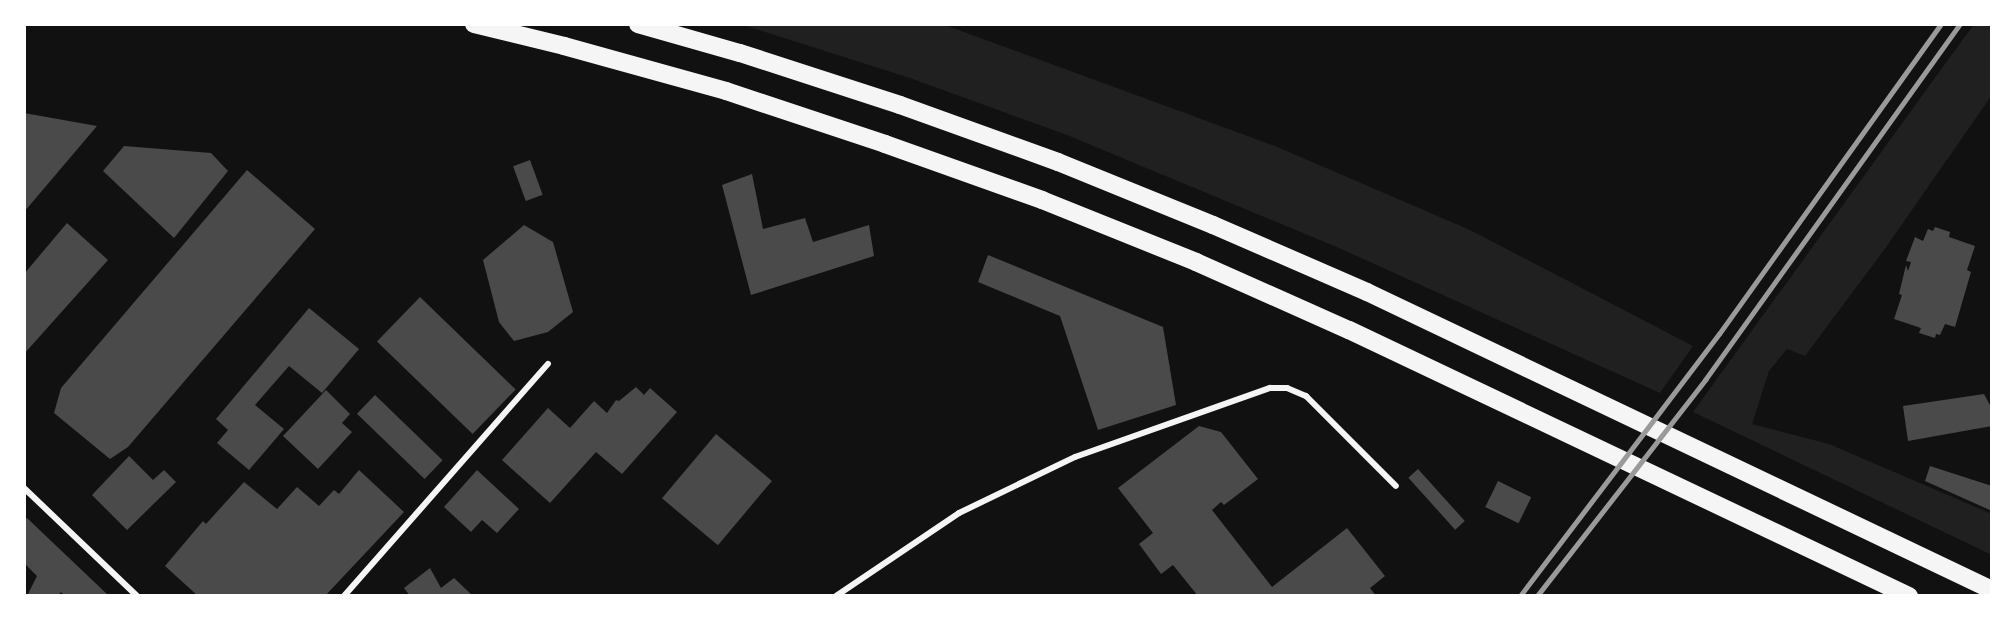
<!DOCTYPE html>
<style>
body{margin:0}
#map{position:relative;width:2016px;height:620px;overflow:hidden;background:#111;font-family:Cabin,sans-serif}
div>[style]{position:absolute}
.green>*{inset:0;background:#202020}
.building>*{inset:0;background:#4a4a4a;transform-origin:0 0}
.minor>*{height:6px;margin:-3px;padding:0 3px;transform-origin:3px;border-radius:3px;background:#f5f5f5}
.motorway>*{height:18px;margin:-9px;padding:0 9px;transform-origin:9px;border-radius:9px;background:#f5f5f5}
.rail>*{height:4.5px;margin:-2.25px;padding:0 2.25px;transform-origin:2.25px;border-radius:2.25px;background:#9a9a9a}
span{translate:-50% -50%;white-space:nowrap;text-align:center;line-height:1.15;-webkit-text-stroke:6px #fff;paint-order:stroke}
.frame{position:absolute;inset:0;border:26px solid #fff;pointer-events:none}
</style>
<div id="map">
<div class="green">
<div style="clip-path:polygon(740px 24px,942px 24px,1275px 146px,1470px 230px,1693px 346px,1660px 393px,1339px 248px,1067px 135px,910px 78px)"></div>
<div style="clip-path:polygon(1974px 24px,1992px 24px,1992px 95px,1884px 250px,1805px 356px,1787px 349px,1769px 371px,1752px 424px,1829px 444px,1992px 514px,1992px 555px,1693px 412px)"></div>
</div>
<div class="building">
<div style="clip-path:polygon(24px 113px,97px 126px,24px 212px)"></div>
<div style="clip-path:polygon(124px 146px,211px 153px,228px 171px,174px 238px,103px 171px)"></div>
<div style="left:530px;top:160px;width:37px;height:18px;rotate:70deg"></div>
<div style="clip-path:polygon(247px 170px,315px 229px,128px 447px,110px 459px,54px 413px,61px 388px)"></div>
<div style="clip-path:polygon(752px 174px,763px 229px,805px 218px,813px 242px,869px 225px,874px 256px,751px 295px,722px 185px)"></div>
<div style="clip-path:polygon(67px 223px,108px 260px,24px 354px,24px 274px)"></div>
<div style="clip-path:polygon(524px 225px,553px 242px,573px 312px,548px 332px,514px 341px,499px 322px,483px 260px)"></div>
<div style="clip-path:polygon(1935px 227px,1950px 232px,1949px 237px,1975px 246px,1967px 270px,1971px 272px,1955px 327px,1945px 324px,1940px 335px,1936px 334px,1935px 338px,1919px 333px,1921px 328px,1894px 319px,1902px 295px,1899px 294px,1906px 265px,1908px 271px,1911px 262px,1906px 261px,1915px 237px,1923px 241px,1928px 229px,1933px 231px)"></div>
<div style="clip-path:polygon(988px 255px,1163px 327px,1176px 405px,1098px 430px,1060px 316px,978px 282px)"></div>
<div style="left:420px;top:297px;width:133px;height:62px;rotate:44deg"></div>
<div style="clip-path:polygon(309px 308px,359px 349px,322px 393px,289px 366px,255px 405px,284px 429px,249px 470px,217px 443px,228px 430px,216px 419px)"></div>
<div style="clip-path:polygon(636px 387px,644px 395px,650px 388px,677px 412px,622px 474px,596px 452px,550px 503px,502px 460px,548px 408px,570px 428px,594px 401px,607px 413px,616px 400px,619px 401px)"></div>
<div style="clip-path:polygon(326px 390px,350px 414px,342px 423px,352px 432px,318px 469px,283px 436px)"></div>
<div style="clip-path:polygon(1984px 394px,1992px 409px,1992px 426px,1908px 441px,1903px 406px)"></div>
<div style="left:375px;top:395px;width:94px;height:26px;rotate:44deg"></div>
<div style="clip-path:polygon(1199px 426px,1221px 432px,1258px 479px,1224px 505px,1221px 502px,1212px 510px,1272px 587px,1347px 528px,1385px 576px,1370px 588px,1376px 596px,1198px 596px,1173px 565px,1161px 574px,1139px 544px,1153px 533px,1118px 488px)"></div>
<div style="left:716px;top:434px;width:73px;height:84px;rotate:40deg"></div>
<div style="clip-path:polygon(129px 456px,153px 480px,164px 470px,176px 482px,127px 530px,92px 495px)"></div>
<div style="clip-path:polygon(1930px 466px,1992px 486px,1992px 511px,1925px 481px)"></div>
<div style="left:1418px;top:469px;width:70px;height:13px;rotate:48deg"></div>
<div style="clip-path:polygon(359px 470px,404px 512px,325px 596px,198px 596px,165px 566px,203px 521px,206px 524px,244px 482px,277px 509px,297px 487px,319px 506px,334px 490px,339px 494px)"></div>
<div style="clip-path:polygon(477px 470px,519px 509px,497px 533px,482px 520px,471px 532px,444px 507px)"></div>
<div style="left:1498px;top:481px;width:37px;height:29px;rotate:26deg"></div>
<div style="clip-path:polygon(27px 518px,109px 596px,65px 596px,61px 592px,58px 596px,27px 596px,37px 576px,24px 563px,24px 520px)"></div>
<div style="clip-path:polygon(430px 568px,441px 588px,454px 578px,473px 596px,410px 596px,404px 588px)"></div>
</div>
<div class="minor">
<div style="left:24px;top:488px;width:156px;rotate:43.7deg"></div>
<div style="left:344px;top:596px;width:309px;rotate:-48.7deg"></div>
<div style="left:836px;top:596px;width:148px;rotate:-34deg"></div>
<div style="left:959px;top:513px;width:129px;rotate:-25.8deg"></div>
<div style="left:1075px;top:457px;width:207px;rotate:-19.5deg"></div>
<div style="left:1270px;top:388px;width:17px"></div>
<div style="left:1287px;top:388px;width:21px;rotate:23deg"></div>
<div style="left:1306px;top:396px;width:127px;rotate:45deg"></div>
</div>
<div class="motorway">
<div style="left:474px;top:24px;width:93px;rotate:13.7deg"></div>
<div style="left:564px;top:46px;width:168px;rotate:15.5deg"></div>
<div style="left:726px;top:91px;width:168px;rotate:18.4deg"></div>
<div style="left:885px;top:144px;width:167px;rotate:19.6deg"></div>
<div style="left:1042px;top:200px;width:166px;rotate:21.9deg"></div>
<div style="left:1196px;top:262px;width:167px;rotate:24deg"></div>
<div style="left:1349px;top:330px;width:620px;rotate:25.41deg"></div>
<div style="left:638px;top:24px;width:106px;rotate:15.9deg"></div>
<div style="left:740px;top:53px;width:168px;rotate:18deg"></div>
<div style="left:900px;top:105px;width:168px;rotate:19.8deg"></div>
<div style="left:1058px;top:162px;width:167px;rotate:22.1deg"></div>
<div style="left:1213px;top:225px;width:168px;rotate:23.5deg"></div>
<div style="left:1367px;top:292px;width:692px;rotate:25.49deg"></div>
</div>
<div class="rail">
<div style="left:1520px;top:596px;width:329px;rotate:-52.8deg"></div>
<div style="left:1719px;top:334px;width:381px;rotate:-54.4deg"></div>
<div style="left:1537px;top:596px;width:274px;rotate:-52.1deg"></div>
<div style="left:1705px;top:380px;width:438px;rotate:-54.4deg"></div>
</div>
<div class="frame"></div>
</div>
